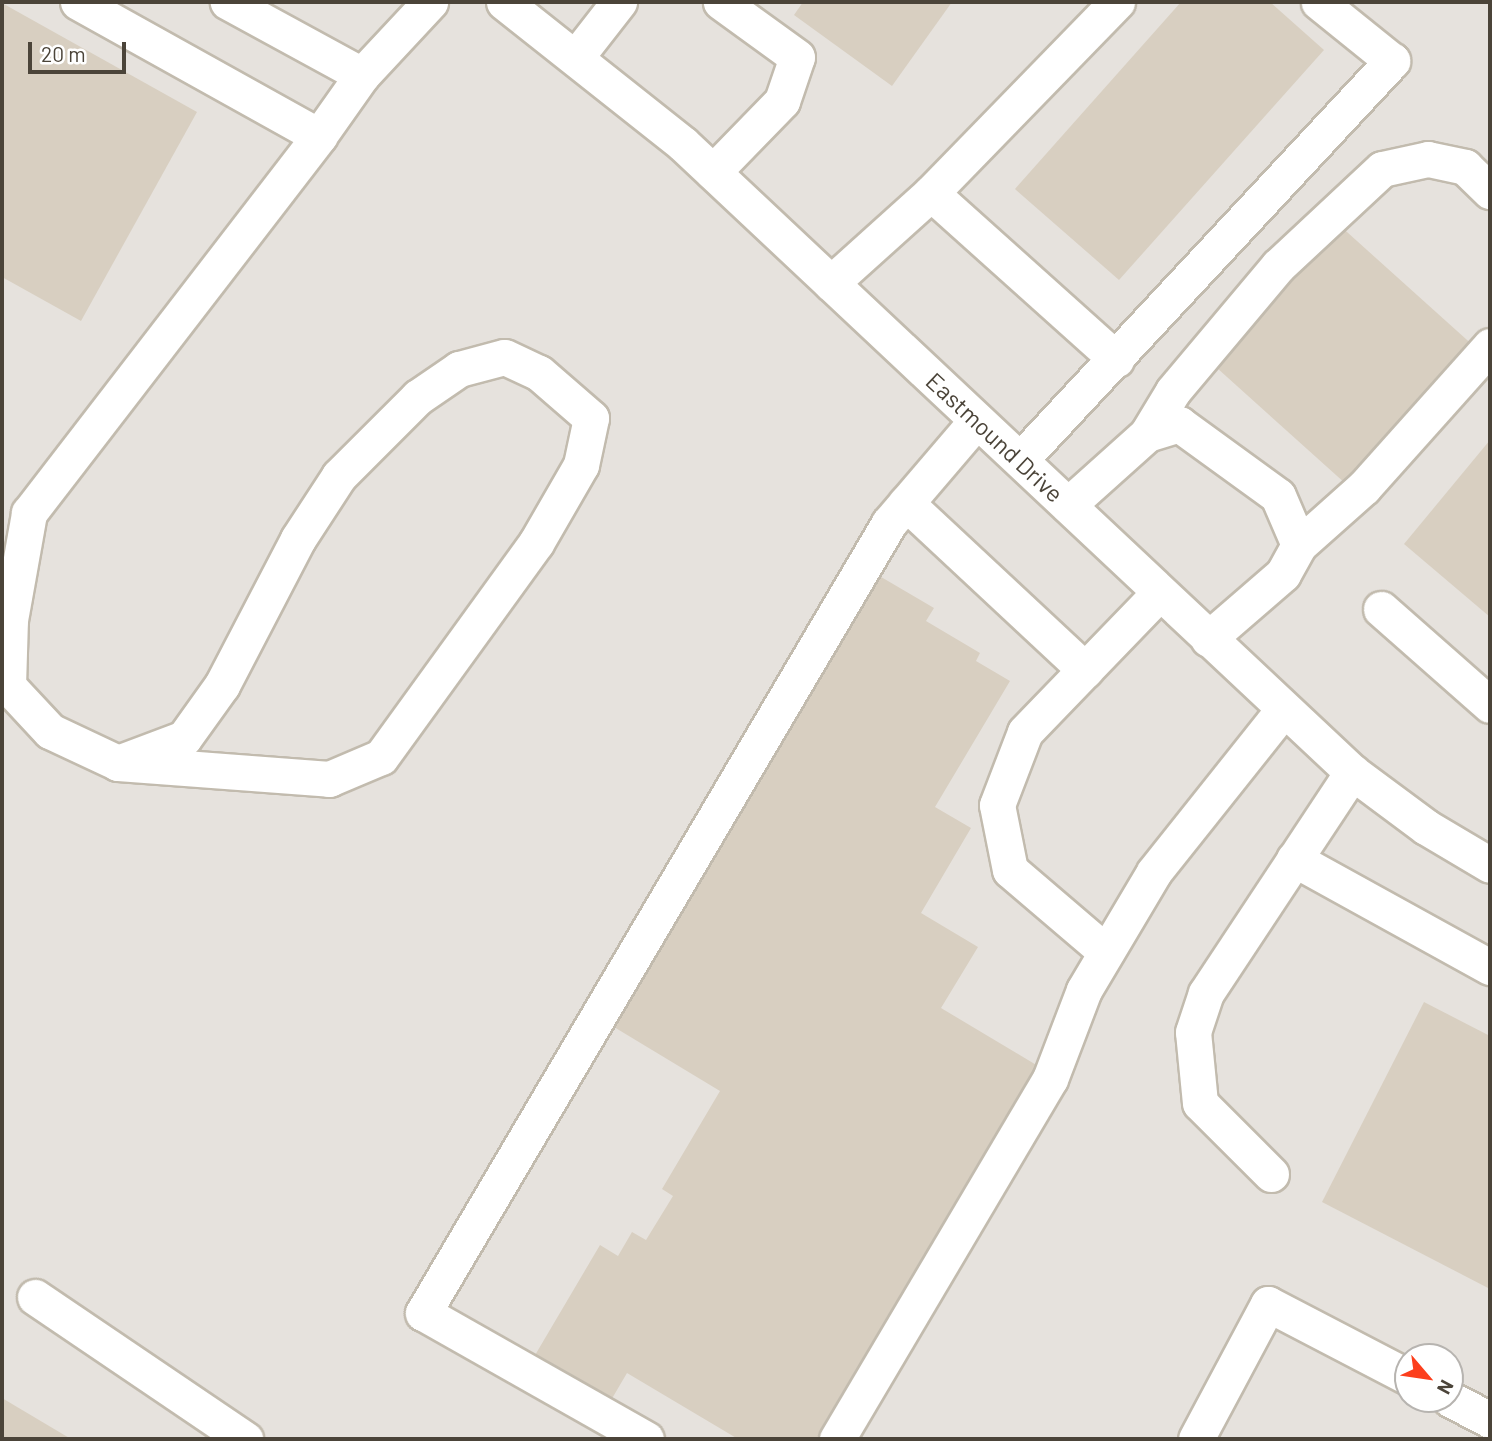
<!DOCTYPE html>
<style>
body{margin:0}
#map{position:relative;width:1492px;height:1441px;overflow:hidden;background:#f6f3ec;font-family:Barlow,sans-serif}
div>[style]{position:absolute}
.industrial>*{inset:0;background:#e6e2dd}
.building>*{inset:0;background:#d8cfc1;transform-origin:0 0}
.roads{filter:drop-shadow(2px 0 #c2bbae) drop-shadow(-2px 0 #c2bbae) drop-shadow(0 2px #c2bbae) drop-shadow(0 -2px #c2bbae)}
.minor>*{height:35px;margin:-17.5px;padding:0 17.5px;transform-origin:17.5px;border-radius:17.5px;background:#fff}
span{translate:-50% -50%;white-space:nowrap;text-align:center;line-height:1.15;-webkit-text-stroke:5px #fff;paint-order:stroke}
.street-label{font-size:24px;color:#4b4439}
.frame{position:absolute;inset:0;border:4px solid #4b4439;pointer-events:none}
.north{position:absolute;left:1394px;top:1343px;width:70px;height:70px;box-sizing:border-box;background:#fff;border:2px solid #b7b4b0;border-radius:50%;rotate:119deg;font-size:19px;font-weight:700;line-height:28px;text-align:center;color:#4b4439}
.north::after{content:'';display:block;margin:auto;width:24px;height:32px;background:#fc3f1d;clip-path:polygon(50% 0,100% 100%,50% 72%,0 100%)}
.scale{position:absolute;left:28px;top:42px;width:98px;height:32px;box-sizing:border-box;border:4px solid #4b4439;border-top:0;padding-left:9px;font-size:21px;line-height:24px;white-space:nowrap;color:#4b4439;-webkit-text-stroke:5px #fff;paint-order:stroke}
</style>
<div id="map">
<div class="industrial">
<div style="clip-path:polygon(evenodd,2px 2px,1490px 2px,1490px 1439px,2px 1439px,2px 2px,1408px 1357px,1450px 1357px,1450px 1399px,1408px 1399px,1408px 1357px)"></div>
</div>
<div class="building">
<div style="clip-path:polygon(803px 2px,952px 2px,892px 86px,794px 15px)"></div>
<div style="clip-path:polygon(1181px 2px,1270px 2px,1324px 50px,1119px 280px,1015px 189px)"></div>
<div style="clip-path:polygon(2px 3px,197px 112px,81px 321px,2px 277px)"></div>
<div style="left:1337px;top:223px;width:181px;height:188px;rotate:42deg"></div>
<div style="clip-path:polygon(1490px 440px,1490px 617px,1404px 544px)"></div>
<div style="clip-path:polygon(876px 574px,934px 608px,926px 621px,980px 653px,976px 661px,1010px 681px,935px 807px,971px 828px,921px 913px,978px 947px,941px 1008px,1038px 1066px,817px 1439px,738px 1439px,627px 1373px,607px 1407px,531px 1362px,600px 1245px,618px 1256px,632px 1232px,646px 1240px,673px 1196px,662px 1189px,720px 1091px,609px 1024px)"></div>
<div style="clip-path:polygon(1424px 1002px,1490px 1036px,1490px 1289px,1322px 1202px)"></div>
<div style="clip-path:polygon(2px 1398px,71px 1439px,2px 1439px)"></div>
</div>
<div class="roads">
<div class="minor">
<div style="left:78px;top:2px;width:276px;rotate:29.1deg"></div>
<div style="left:319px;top:136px;width:75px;rotate:-54.8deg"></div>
<div style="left:362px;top:75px;width:153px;rotate:-151.4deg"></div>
<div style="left:504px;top:2px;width:228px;rotate:38.4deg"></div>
<div style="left:683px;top:144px;width:918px;rotate:43.19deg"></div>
<div style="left:1352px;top:772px;width:92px;rotate:36.6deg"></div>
<div style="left:1426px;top:827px;width:74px;rotate:30.7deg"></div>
<div style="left:576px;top:57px;width:70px;rotate:-52deg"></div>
<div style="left:362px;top:75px;width:100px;rotate:-47deg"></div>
<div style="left:713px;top:172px;width:99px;rotate:-45.8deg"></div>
<div style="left:782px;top:101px;width:46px;rotate:-71.2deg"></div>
<div style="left:797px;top:57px;width:94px;rotate:-144.1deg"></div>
<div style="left:931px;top:193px;width:249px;rotate:41.9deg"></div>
<div style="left:831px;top:283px;width:135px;rotate:-42deg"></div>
<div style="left:931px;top:193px;width:267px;rotate:-45.8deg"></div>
<div style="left:1147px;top:434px;width:50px;rotate:-58.8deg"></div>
<div style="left:1173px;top:391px;width:163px;rotate:-50deg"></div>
<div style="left:1278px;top:266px;width:142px;rotate:-43deg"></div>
<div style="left:1382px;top:169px;width:47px;rotate:-12.3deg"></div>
<div style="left:1428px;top:159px;width:38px;rotate:12deg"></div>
<div style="left:1465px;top:167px;width:35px;rotate:44deg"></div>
<div style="left:1020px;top:460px;width:546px;rotate:-47.01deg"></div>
<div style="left:1392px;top:61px;width:94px;rotate:-141.1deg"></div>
<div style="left:906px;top:503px;width:245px;rotate:43deg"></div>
<div style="left:1068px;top:505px;width:106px;rotate:-41.9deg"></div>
<div style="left:1147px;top:434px;width:34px;rotate:-17deg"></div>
<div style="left:1179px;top:424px;width:122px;rotate:36deg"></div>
<div style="left:1278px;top:496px;width:53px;rotate:66.8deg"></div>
<div style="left:1299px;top:545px;width:33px;rotate:119deg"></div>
<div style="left:1283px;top:574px;width:99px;rotate:139.1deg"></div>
<div style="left:1299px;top:545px;width:87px;rotate:-41.7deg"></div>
<div style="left:1364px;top:487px;width:189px;rotate:-48.2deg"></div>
<div style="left:1381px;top:609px;width:145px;rotate:41.4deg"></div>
<div style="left:118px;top:763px;width:212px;rotate:4.3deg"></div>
<div style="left:329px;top:779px;width:56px;rotate:-22.9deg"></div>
<div style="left:381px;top:757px;width:264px;rotate:-54.1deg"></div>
<div style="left:536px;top:543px;width:90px;rotate:-60deg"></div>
<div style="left:581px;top:465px;width:48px;rotate:-78deg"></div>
<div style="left:591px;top:418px;width:69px;rotate:-139.1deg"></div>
<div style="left:539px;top:373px;width:38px;rotate:-155deg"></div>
<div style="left:504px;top:357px;width:47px;rotate:165.1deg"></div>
<div style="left:459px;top:369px;width:50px;rotate:145.7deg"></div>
<div style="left:418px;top:397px;width:112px;rotate:135deg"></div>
<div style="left:339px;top:476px;width:75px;rotate:123.1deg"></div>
<div style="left:298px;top:539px;width:165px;rotate:117.5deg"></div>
<div style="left:222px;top:685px;width:65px;rotate:125.6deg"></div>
<div style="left:184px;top:738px;width:71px;rotate:159.3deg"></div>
<div style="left:118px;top:763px;width:75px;rotate:-154.8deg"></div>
<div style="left:50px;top:731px;width:62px;rotate:-133deg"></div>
<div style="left:8px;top:686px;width:66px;rotate:-88.3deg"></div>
<div style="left:10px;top:620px;width:109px;rotate:-79.9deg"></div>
<div style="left:29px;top:513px;width:476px;rotate:-52.4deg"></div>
<div style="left:1294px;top:859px;width:224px;rotate:28.9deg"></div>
<div style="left:1106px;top:952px;width:126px;rotate:-139.5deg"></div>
<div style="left:1010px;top:870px;width:66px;rotate:-101.3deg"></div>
<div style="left:997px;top:805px;width:78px;rotate:-69deg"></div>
<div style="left:1025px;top:732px;width:194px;rotate:-46deg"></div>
<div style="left:1271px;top:1174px;width:100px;rotate:-135deg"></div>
<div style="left:1200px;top:1103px;width:71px;rotate:-95.6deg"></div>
<div style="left:1193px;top:1032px;width:41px;rotate:-71.6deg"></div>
<div style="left:1206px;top:993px;width:265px;rotate:-56.5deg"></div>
<div style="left:35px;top:1297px;width:254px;rotate:34.1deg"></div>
<div style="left:1450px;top:1399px;width:45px;rotate:27.7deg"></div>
<div style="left:646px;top:1439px;width:256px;rotate:-150.5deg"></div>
<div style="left:423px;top:1313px;width:917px;rotate:-59.46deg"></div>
<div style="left:889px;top:523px;width:135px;rotate:-49.5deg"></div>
<div style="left:837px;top:1439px;width:418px;rotate:-59.4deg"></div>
<div style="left:1050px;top:1079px;width:95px;rotate:-69.1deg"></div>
<div style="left:1084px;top:990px;width:137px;rotate:-59.3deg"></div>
<div style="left:1154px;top:872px;width:207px;rotate:-51.5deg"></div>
<div style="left:1196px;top:1439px;width:153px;rotate:-61.9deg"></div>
<div style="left:1268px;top:1304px;width:158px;rotate:27.5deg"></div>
</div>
</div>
<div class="street-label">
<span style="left:995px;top:437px;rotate:43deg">Eastmound Drive</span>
</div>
<div class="frame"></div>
<div class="north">N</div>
<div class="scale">20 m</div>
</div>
